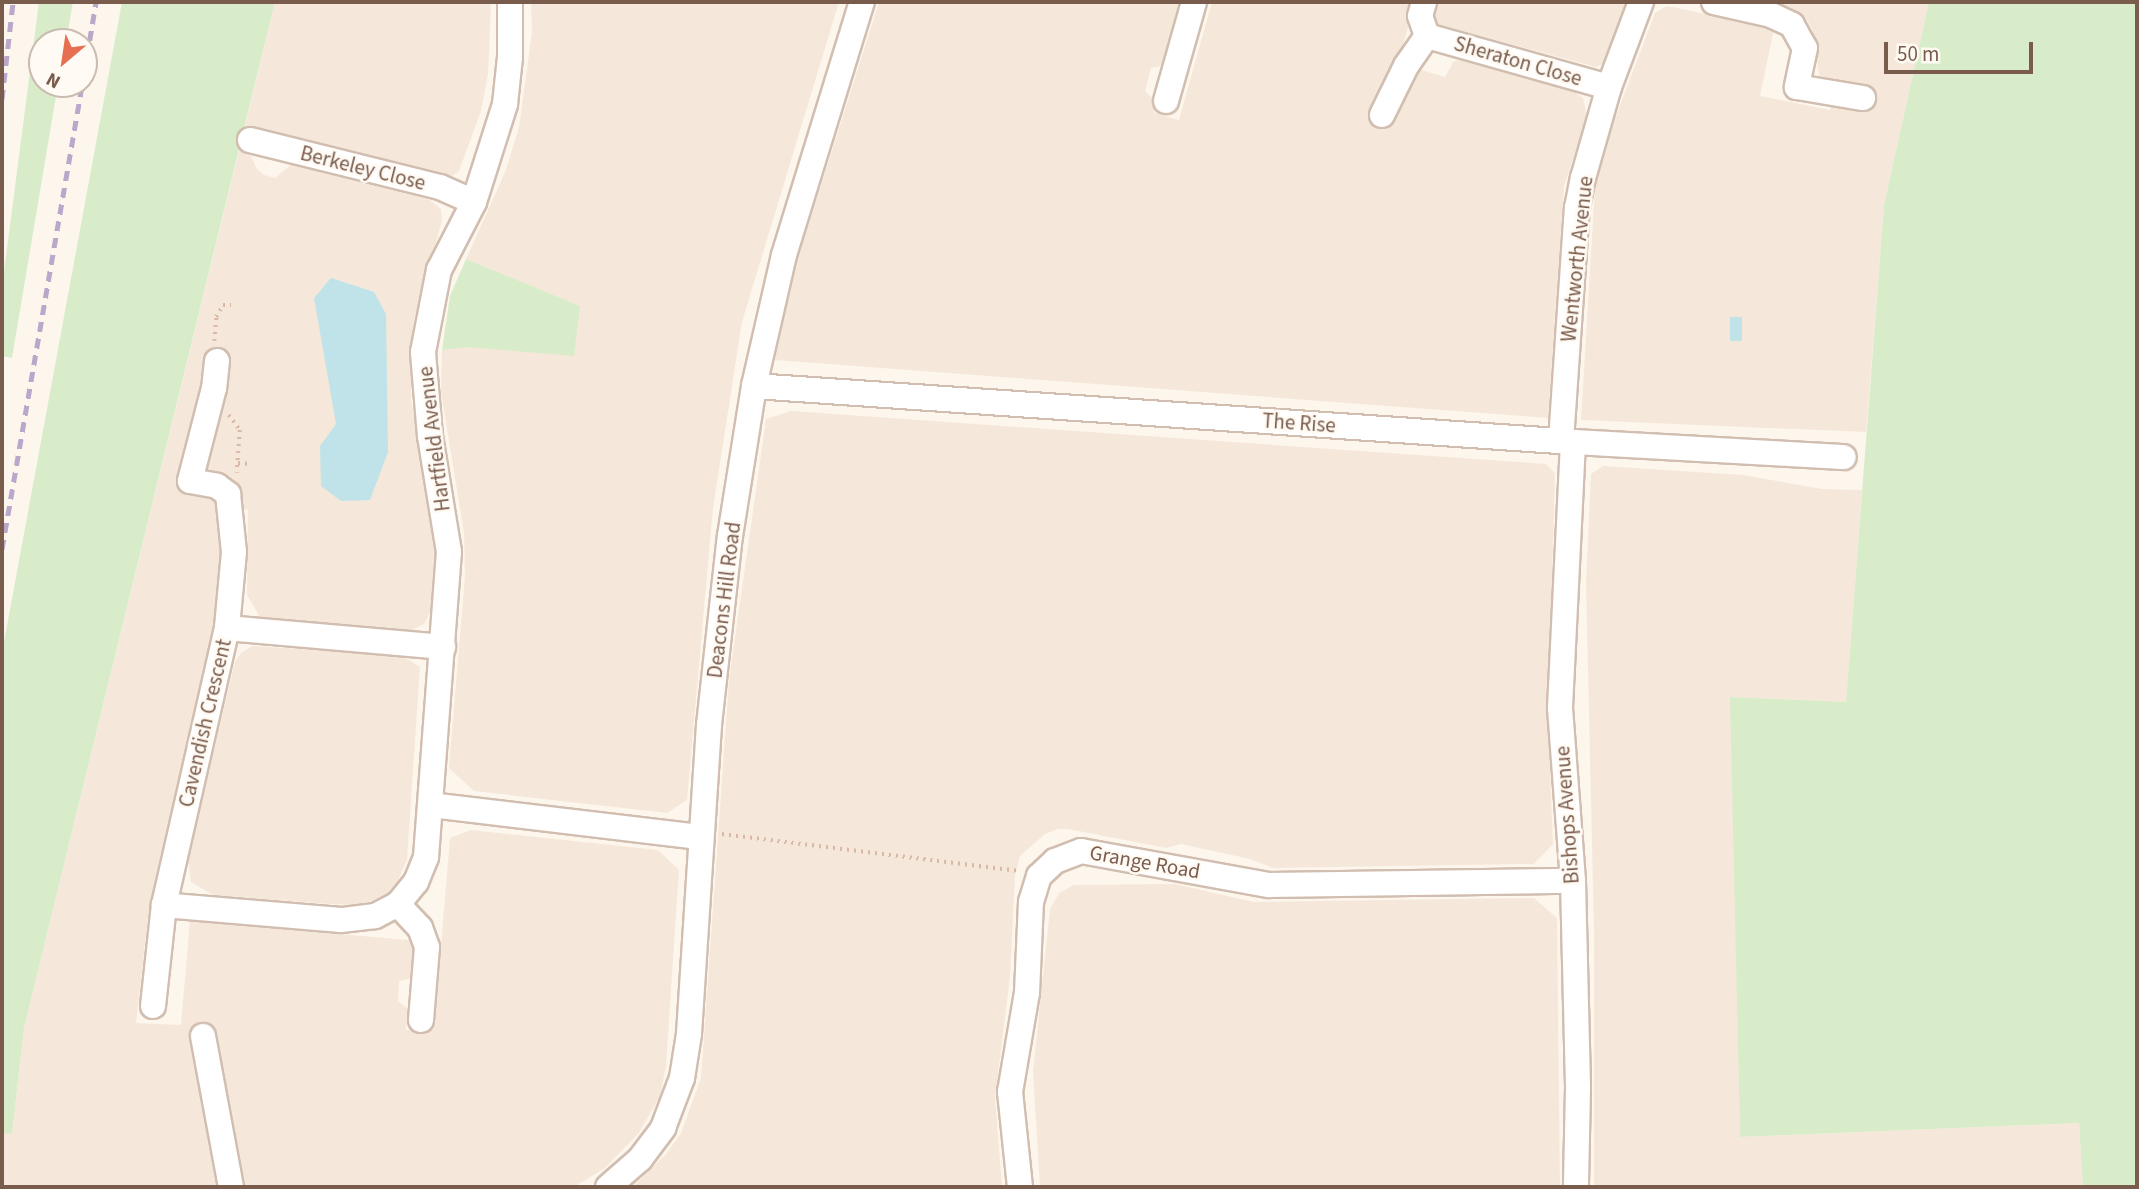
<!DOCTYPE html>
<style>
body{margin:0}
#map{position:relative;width:2139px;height:1189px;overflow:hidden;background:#fdf6ec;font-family:"Source Sans 3",sans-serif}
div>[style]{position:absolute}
.residential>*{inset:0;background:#f5e8da}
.green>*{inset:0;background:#d8ecc9}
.water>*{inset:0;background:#bfe3e8;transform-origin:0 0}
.path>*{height:3.5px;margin-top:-1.75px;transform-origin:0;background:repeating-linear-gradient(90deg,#d9b8a5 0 2px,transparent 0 7px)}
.roads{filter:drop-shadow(2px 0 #d1beb0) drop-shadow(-2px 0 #d1beb0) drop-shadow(0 2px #d1beb0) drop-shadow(0 -2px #d1beb0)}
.minor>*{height:24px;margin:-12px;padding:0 12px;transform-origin:12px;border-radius:12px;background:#fff}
.rail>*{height:5px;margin-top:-2.5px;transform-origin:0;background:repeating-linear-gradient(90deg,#b9a8c9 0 10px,transparent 0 17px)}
span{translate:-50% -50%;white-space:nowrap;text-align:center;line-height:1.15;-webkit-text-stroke:5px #fffaf3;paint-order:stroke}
.street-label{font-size:21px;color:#7a5c4d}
.frame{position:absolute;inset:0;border:4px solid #7a5c4d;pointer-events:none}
.north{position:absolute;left:28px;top:28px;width:70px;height:70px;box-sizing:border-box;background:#fffaf3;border:2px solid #cabbb1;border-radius:50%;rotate:209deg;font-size:19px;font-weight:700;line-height:28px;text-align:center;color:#7a5c4d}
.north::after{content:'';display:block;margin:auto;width:24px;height:32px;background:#e76f51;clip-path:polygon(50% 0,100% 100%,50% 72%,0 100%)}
.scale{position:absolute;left:1884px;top:42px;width:149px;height:32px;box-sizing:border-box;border:4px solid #7a5c4d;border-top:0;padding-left:9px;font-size:21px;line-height:24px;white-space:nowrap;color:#7a5c4d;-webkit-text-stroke:5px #fffaf3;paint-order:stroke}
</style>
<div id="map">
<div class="residential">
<div style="clip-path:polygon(275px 2px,491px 2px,488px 74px,481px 111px,459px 171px,452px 176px,245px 127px)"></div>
<div style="clip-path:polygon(531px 2px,839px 2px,742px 322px,713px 508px,687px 800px,667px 813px,474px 791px,449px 768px,465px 575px,464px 533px,441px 392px,442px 350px,467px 346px,574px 355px,579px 306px,466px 259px,506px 170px,519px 127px,532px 32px)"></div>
<div style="clip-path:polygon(879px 2px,1183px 2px,1164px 65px,1151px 68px,1145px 91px,1154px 100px,1154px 113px,1179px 120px,1212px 2px,1628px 2px,1610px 52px,1603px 64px,1596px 67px,1411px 17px,1398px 63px,1445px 77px,1454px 61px,1470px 59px,1565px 86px,1583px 98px,1587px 117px,1564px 186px,1548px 418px,775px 360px,793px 274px)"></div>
<div style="clip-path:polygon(1768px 2px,1929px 2px,1884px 205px,1866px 432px,1581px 420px,1595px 187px,1602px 153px,1655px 13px,1667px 6px,1677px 8px,1774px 29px,1760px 96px,1830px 110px,1835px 82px,1819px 75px,1813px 31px,1807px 20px,1794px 11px)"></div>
<div style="clip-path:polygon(239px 151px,251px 156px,257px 169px,264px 175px,275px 178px,291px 165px,430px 200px,441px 209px,442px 221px,414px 319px,411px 358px,411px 401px,430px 492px,435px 553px,431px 611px,424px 624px,407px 633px,273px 621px,260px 617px,247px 595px,248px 509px,221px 513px,221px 589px,217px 615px,157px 869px,148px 917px,136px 1023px,181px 1025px,190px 921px,419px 941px,413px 978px,399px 981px,398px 1001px,408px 1009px,406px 1030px,434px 1030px,450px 838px,471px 830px,658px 850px,679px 870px,666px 1066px,660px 1096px,639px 1133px,605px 1168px,574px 1187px,2px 1187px,2px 1133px,12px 1134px,24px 1028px)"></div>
<div style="clip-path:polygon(791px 411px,1546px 464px,1555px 473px,1548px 718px,1553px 844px,1534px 864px,1273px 868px,1250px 859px,1181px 844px,1166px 848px,1068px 829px,1058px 829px,1045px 834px,1020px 856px,1015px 876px,1010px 977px,995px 1097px,1002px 1187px,633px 1187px,667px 1153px,681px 1133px,701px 1078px,729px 680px,766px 419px)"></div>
<div style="clip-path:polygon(1603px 466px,1743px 475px,1822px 489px,1862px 490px,1846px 702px,1731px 697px,1740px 1137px,2079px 1123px,2083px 1187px,1594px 1187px,1594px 930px,1586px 582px,1591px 474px)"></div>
<div style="clip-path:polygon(253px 646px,402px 656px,420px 667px,407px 860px,397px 882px,386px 894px,371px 901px,354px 905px,330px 904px,213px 895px,191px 882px,188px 859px,235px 662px,241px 653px)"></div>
<div style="clip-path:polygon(1175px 884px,1254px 902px,1534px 898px,1557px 918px,1560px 1187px,1040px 1187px,1033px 1072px,1050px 909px,1059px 893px,1074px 885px)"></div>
</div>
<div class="green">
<div style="clip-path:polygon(39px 2px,73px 2px,66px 42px,42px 42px,42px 84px,58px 84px,12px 358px,2px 356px,2px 287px)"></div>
<div style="clip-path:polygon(122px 2px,275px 2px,24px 1028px,12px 1134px,2px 1133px,2px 653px)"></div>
<div style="clip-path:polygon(1929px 2px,2137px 2px,2137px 1187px,2083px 1187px,2079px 1123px,1740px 1137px,1730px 697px,1846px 702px,1884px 205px)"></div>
<div style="clip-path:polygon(466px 259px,580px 306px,574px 356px,467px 347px,442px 350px,450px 296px)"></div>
</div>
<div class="water">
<div style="clip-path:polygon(331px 278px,374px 292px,386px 314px,388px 452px,370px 500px,341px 501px,321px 486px,320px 446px,336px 424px,314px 298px)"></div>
<div style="left:1730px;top:317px;width:12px;height:24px"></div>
</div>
<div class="path">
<div style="left:214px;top:341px;width:24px;rotate:-85deg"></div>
<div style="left:216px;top:317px;width:14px;rotate:-60deg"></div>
<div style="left:223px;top:305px;width:8px"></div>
<div style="left:229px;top:415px;width:19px;rotate:54deg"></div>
<div style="left:240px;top:430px;width:43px;rotate:94deg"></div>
<div style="left:238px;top:463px;width:13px;rotate:4deg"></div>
<div style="left:722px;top:834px;width:300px;rotate:7.1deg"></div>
</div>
<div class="roads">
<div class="minor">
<div style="left:1714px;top:2px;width:58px;rotate:12.8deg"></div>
<div style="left:1771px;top:15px;width:23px;rotate:25deg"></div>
<div style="left:1792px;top:25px;width:26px;rotate:61deg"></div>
<div style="left:1805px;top:48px;width:40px;rotate:102deg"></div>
<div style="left:1797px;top:87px;width:67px;rotate:9.5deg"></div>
<div style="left:1427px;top:36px;width:189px;rotate:15.7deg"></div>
<div style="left:1166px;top:101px;width:103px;rotate:-74.2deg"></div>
<div style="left:1382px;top:115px;width:55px;rotate:-63.9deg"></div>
<div style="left:1406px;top:66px;width:37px;rotate:-55deg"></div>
<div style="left:1427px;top:36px;width:21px;rotate:-109deg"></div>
<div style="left:1420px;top:16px;width:15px;rotate:-74deg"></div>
<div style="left:250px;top:140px;width:196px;rotate:13.9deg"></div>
<div style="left:440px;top:187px;width:37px;rotate:24deg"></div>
<div style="left:217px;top:361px;width:27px;rotate:96deg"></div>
<div style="left:214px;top:388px;width:96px;rotate:104.5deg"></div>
<div style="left:190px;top:481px;width:27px;rotate:10deg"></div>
<div style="left:217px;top:486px;width:14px;rotate:36deg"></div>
<div style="left:228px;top:494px;width:58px;rotate:84.1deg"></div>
<div style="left:234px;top:552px;width:76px;rotate:95.3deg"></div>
<div style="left:754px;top:386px;width:821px;rotate:3.91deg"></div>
<div style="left:1573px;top:442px;width:271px;rotate:3.2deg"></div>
<div style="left:1561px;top:441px;width:234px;rotate:-86.1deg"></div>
<div style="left:1577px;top:208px;width:31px;rotate:-79deg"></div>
<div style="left:1583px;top:178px;width:95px;rotate:-74.1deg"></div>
<div style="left:1609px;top:87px;width:91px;rotate:-69.4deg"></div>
<div style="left:1573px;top:442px;width:266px;rotate:92.8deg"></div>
<div style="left:1560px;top:708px;width:173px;rotate:85.7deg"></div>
<div style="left:1573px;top:881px;width:207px;rotate:88.6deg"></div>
<div style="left:1578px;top:1088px;width:99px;rotate:91.2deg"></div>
<div style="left:431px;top:805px;width:271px;rotate:6.8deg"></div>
<div style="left:398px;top:904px;width:26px;rotate:152deg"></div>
<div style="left:375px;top:916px;width:34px;rotate:173deg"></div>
<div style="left:341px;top:920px;width:178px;rotate:-175.2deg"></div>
<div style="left:164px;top:905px;width:284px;rotate:-77.2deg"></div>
<div style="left:227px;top:628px;width:217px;rotate:5deg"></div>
<div style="left:153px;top:1006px;width:102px;rotate:-83.8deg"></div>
<div style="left:421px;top:1020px;width:73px;rotate:-85.3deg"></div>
<div style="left:427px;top:947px;width:20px;rotate:-110deg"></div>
<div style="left:420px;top:928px;width:33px;rotate:-133deg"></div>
<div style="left:398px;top:904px;width:28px;rotate:-51deg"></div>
<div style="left:416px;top:882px;width:27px;rotate:-68deg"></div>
<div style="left:426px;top:857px;width:306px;rotate:-85.7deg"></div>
<div style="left:449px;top:552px;width:118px;rotate:-99.3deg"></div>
<div style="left:430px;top:436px;width:84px;rotate:-94.8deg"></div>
<div style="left:423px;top:352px;width:84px;rotate:-79deg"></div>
<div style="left:439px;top:270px;width:76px;rotate:-62.8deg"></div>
<div style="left:474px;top:202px;width:103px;rotate:-72.4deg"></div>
<div style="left:505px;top:104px;width:47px;rotate:-83.9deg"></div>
<div style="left:510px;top:57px;width:55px;rotate:-90deg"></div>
<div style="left:203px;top:1036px;width:154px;rotate:79.5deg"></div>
<div style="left:608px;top:1187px;width:43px;rotate:-41.2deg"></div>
<div style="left:640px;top:1159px;width:39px;rotate:-53deg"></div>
<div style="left:663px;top:1128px;width:53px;rotate:-69.2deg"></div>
<div style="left:682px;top:1078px;width:45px;rotate:-81deg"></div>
<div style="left:689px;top:1034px;width:310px;rotate:-86.3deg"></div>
<div style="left:709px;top:725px;width:190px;rotate:-83.7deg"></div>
<div style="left:730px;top:536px;width:152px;rotate:-80.9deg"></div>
<div style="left:754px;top:386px;width:134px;rotate:-77.1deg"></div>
<div style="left:784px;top:255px;width:265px;rotate:-72.9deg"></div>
<div style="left:1020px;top:1187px;width:96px;rotate:-96deg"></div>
<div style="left:1010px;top:1092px;width:100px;rotate:-80.3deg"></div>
<div style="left:1027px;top:993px;width:91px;rotate:-87.5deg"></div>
<div style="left:1031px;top:902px;width:27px;rotate:-73deg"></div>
<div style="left:1039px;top:876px;width:22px;rotate:-43deg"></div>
<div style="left:1055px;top:861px;width:28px;rotate:-21deg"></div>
<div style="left:1081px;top:851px;width:191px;rotate:10.3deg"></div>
<div style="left:1269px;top:885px;width:304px;rotate:-0.8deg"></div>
</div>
</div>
<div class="rail">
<div style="left:84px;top:74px;width:73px;rotate:-80.5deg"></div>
<div style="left:2px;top:99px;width:98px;rotate:-83.5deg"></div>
<div style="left:2px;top:549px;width:472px;rotate:-80.2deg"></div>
</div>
<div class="street-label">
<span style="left:1518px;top:61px;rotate:16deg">Sheraton Close</span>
<span style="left:363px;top:168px;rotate:14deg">Berkeley Close</span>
<span style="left:1577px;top:259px;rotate:-84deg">Wentworth Avenue</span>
<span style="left:1299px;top:423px;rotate:4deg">The Rise</span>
<span style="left:434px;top:439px;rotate:-97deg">Hartfield Avenue</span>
<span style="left:724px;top:600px;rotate:-83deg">Deacons Hill Road</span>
<span style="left:205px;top:723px;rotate:-77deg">Cavendish Crescent</span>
<span style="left:1567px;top:815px;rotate:-94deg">Bishops Avenue</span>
<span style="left:1145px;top:862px;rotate:10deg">Grange Road</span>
</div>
<div class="frame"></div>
<div class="north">N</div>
<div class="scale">50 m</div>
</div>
